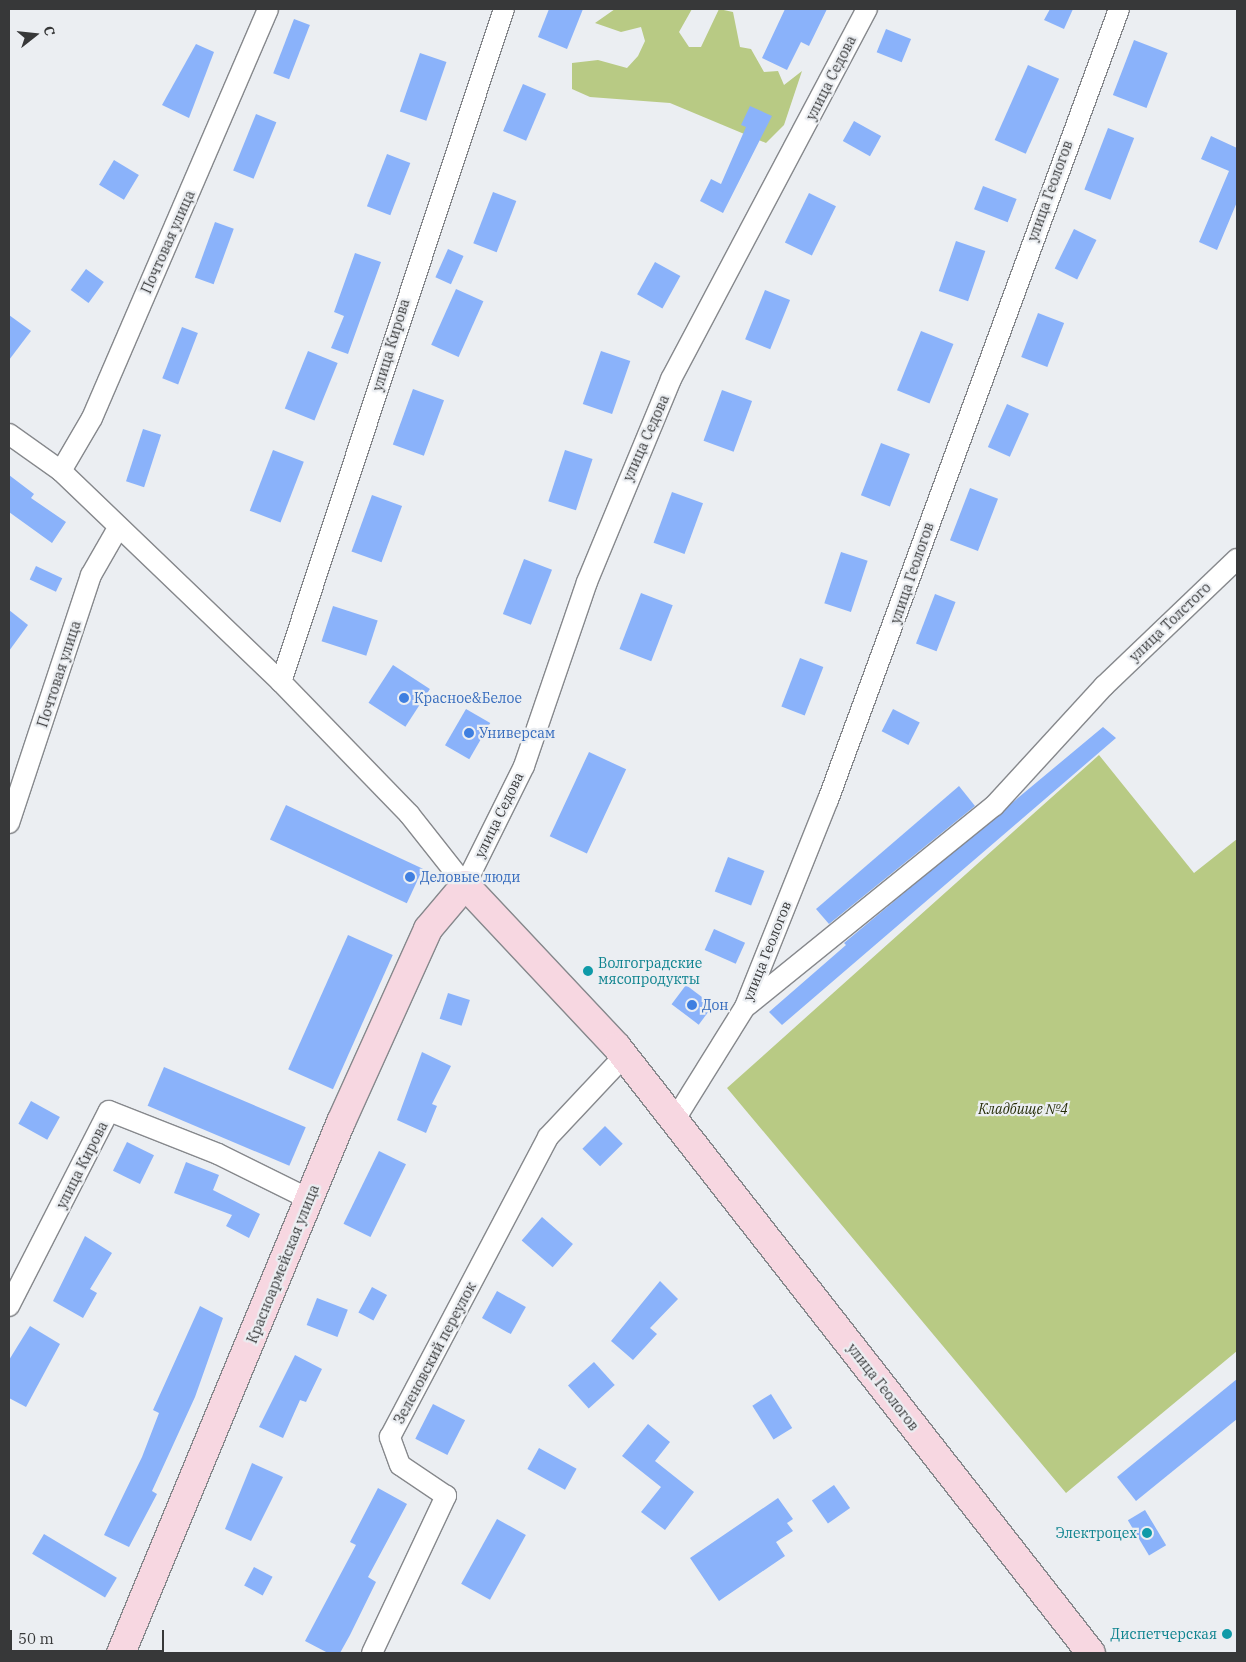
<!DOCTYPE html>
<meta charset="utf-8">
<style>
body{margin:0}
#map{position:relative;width:1246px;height:1662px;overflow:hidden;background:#ebeef2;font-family:"IBM Plex Serif",serif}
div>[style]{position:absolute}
.green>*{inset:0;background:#b8ca84}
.building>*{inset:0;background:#8ab2fa;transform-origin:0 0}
.roads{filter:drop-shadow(1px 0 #86888c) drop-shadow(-1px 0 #86888c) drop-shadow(0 1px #86888c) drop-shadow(0 -1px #86888c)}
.street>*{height:20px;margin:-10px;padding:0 10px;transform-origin:10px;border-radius:10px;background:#fff}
.secondary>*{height:28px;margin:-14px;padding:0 14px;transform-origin:14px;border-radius:14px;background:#f7d7e1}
.dots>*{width:14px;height:14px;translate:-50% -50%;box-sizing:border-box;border:2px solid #ebeef2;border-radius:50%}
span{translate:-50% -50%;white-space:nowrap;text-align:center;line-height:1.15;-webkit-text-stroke:4.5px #ebeef2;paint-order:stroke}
.street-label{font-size:14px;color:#373839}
.shop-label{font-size:14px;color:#366cbe}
.left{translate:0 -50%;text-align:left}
.culture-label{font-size:14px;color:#0d838f}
.right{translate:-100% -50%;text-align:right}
.park-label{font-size:14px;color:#262d08;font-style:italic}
.frame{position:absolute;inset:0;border:10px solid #373839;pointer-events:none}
.north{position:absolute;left:10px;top:10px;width:50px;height:50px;-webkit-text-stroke:4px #ebeef2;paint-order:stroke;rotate:74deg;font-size:14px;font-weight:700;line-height:20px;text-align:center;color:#373839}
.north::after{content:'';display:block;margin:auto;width:18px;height:22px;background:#373839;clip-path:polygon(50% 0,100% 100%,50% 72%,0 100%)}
.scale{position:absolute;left:10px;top:1630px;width:154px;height:22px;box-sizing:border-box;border:2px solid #373839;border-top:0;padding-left:6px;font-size:15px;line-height:18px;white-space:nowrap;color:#373839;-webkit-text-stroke:4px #ebeef2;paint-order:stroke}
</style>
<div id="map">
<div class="green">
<div style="clip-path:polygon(615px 9px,692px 9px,679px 32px,689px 47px,701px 47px,719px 9px,733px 12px,740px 47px,751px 49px,764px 72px,778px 71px,784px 85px,802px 71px,784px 125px,766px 143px,670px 103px,590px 97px,572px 89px,572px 63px,598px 60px,627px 68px,638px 56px,645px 41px,641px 27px,621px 32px,595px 23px)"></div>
<div style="clip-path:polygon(1099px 755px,1194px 873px,1237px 839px,1237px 1351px,1066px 1493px,727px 1088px)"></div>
</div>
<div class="building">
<div style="clip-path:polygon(549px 9px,583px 9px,567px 49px,538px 37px)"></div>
<div style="clip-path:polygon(785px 9px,827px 9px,809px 46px,801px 42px,787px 70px,762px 58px)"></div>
<div style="clip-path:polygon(1050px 9px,1073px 9px,1064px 29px,1044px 20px)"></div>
<div style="left:294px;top:19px;width:17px;height:58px;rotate:21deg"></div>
<div style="left:886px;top:29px;width:27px;height:25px;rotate:22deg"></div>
<div style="left:1134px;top:40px;width:36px;height:59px;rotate:21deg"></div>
<div style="clip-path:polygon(196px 44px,214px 52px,189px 118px,162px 105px)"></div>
<div style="left:420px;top:53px;width:28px;height:62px;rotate:19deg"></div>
<div style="left:1028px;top:65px;width:34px;height:82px;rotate:24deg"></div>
<div style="left:523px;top:84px;width:25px;height:51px;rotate:23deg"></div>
<div style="clip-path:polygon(750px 106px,772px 116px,723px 213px,700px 201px,711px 179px,721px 184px,746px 127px,741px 125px)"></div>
<div style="left:256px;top:114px;width:22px;height:61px;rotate:22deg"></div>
<div style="left:854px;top:121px;width:31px;height:23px;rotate:29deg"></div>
<div style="left:1108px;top:128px;width:28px;height:66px;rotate:21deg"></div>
<div style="clip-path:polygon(1211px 136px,1237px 148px,1237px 202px,1217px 250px,1199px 242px,1229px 171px,1201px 159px)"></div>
<div style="left:387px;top:154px;width:25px;height:56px;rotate:21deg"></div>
<div style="left:114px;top:160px;width:29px;height:29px;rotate:31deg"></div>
<div style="left:983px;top:186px;width:36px;height:25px;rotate:21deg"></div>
<div style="left:493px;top:192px;width:25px;height:55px;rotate:21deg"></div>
<div style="left:809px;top:193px;width:30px;height:55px;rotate:26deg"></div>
<div style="left:215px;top:222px;width:20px;height:59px;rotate:20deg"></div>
<div style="left:1074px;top:229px;width:25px;height:44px;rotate:26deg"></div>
<div style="left:956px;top:241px;width:31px;height:53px;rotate:19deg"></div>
<div style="left:448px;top:249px;width:17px;height:31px;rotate:24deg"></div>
<div style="clip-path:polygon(355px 253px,381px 262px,348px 354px,331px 348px,344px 316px,334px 312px)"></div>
<div style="left:655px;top:262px;width:29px;height:37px;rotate:29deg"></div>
<div style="left:86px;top:269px;width:22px;height:26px;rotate:36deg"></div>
<div style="left:456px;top:289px;width:30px;height:61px;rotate:24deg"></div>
<div style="left:765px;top:290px;width:27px;height:53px;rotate:22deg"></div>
<div style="left:1038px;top:313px;width:28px;height:47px;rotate:21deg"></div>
<div style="clip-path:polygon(9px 315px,31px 331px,9px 360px)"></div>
<div style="left:182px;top:327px;width:17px;height:55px;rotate:21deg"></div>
<div style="left:921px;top:331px;width:35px;height:64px;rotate:22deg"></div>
<div style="left:308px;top:351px;width:32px;height:62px;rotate:22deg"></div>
<div style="left:601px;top:351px;width:31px;height:56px;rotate:19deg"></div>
<div style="left:413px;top:389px;width:33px;height:59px;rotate:20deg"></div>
<div style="left:722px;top:390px;width:32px;height:54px;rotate:20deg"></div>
<div style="left:1007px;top:404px;width:24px;height:47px;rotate:24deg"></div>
<div style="left:143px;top:429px;width:19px;height:55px;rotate:18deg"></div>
<div style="left:881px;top:443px;width:31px;height:56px;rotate:21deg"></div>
<div style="left:273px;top:450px;width:33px;height:65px;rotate:21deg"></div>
<div style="left:565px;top:450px;width:29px;height:54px;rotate:18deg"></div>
<div style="clip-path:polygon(9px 475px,34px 494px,31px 498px,66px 522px,52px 543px,9px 512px)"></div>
<div style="left:970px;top:488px;width:30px;height:56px;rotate:21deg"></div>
<div style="left:672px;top:492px;width:33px;height:54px;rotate:20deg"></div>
<div style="left:372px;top:495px;width:32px;height:60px;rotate:20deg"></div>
<div style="left:841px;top:552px;width:28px;height:54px;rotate:18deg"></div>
<div style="left:524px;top:559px;width:30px;height:59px;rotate:21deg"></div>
<div style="left:36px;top:566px;width:29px;height:15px;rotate:25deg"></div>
<div style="left:641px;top:593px;width:34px;height:60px;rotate:21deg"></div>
<div style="left:935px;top:594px;width:22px;height:53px;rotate:21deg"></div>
<div style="left:333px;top:606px;width:47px;height:37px;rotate:18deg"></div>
<div style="clip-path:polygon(9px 610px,28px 625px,9px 651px)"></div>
<div style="left:800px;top:658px;width:25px;height:52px;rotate:21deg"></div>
<div style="left:393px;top:665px;width:44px;height:45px;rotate:33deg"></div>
<div style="left:466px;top:709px;width:28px;height:42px;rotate:30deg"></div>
<div style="left:893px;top:709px;width:30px;height:25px;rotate:27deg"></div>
<div style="clip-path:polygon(1103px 727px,1116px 738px,782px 1025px,769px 1012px,846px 945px,844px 943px)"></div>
<div style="left:589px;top:752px;width:41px;height:93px;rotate:25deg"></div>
<div style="clip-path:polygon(959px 786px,975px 806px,829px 924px,816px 909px)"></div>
<div style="left:286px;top:805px;width:151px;height:38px;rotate:25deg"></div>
<div style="left:728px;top:857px;width:39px;height:37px;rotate:21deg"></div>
<div style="left:714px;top:929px;width:34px;height:23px;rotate:24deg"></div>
<div style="left:348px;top:935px;width:49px;height:147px;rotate:24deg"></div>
<div style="left:686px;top:985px;width:34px;height:24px;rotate:37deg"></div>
<div style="left:448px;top:993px;width:23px;height:27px;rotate:18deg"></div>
<div style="clip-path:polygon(422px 1052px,451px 1066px,432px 1104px,437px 1106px,426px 1133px,397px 1120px)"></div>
<div style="left:164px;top:1067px;width:154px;height:42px;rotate:23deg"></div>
<div style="left:31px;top:1101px;width:33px;height:26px;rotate:29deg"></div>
<div style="left:605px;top:1126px;width:25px;height:32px;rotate:45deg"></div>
<div style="left:127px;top:1142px;width:30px;height:32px;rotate:26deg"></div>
<div style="left:379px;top:1151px;width:30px;height:81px;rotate:26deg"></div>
<div style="clip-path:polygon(186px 1162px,219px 1175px,213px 1190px,260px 1214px,249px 1238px,226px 1226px,232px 1215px,174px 1193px)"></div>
<div style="left:542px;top:1217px;width:41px;height:31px;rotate:41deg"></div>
<div style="clip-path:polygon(85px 1236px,112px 1253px,90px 1289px,97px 1293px,83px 1318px,53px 1301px)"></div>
<div style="clip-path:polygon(660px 1281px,678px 1299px,650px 1328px,657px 1334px,633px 1360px,611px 1341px)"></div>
<div style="left:372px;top:1287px;width:17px;height:29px;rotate:28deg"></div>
<div style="left:497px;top:1291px;width:33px;height:31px;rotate:29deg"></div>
<div style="left:317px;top:1298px;width:33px;height:29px;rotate:21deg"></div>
<div style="clip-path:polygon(200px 1306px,223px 1318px,195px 1397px,152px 1491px,157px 1494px,129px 1547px,104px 1535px,142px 1457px,159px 1413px,153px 1410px)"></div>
<div style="clip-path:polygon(30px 1326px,60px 1344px,26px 1407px,9px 1398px,9px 1360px)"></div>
<div style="clip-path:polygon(295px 1355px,322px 1369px,306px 1402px,300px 1400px,283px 1438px,259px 1427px)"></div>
<div style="left:594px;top:1362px;width:31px;height:35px;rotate:48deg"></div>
<div style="clip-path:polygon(1237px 1379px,1237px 1419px,1136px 1501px,1117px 1477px)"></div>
<div style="left:771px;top:1394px;width:40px;height:22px;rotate:58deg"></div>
<div style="left:433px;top:1404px;width:36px;height:39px;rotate:27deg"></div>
<div style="clip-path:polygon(648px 1424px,670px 1442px,655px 1461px,694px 1492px,665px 1530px,641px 1512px,661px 1487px,622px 1456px)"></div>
<div style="left:539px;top:1448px;width:43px;height:24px;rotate:29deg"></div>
<div style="clip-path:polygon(252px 1463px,283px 1477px,251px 1541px,225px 1529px)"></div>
<div style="left:834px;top:1485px;width:28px;height:27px;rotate:55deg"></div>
<div style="clip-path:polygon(378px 1488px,407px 1504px,368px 1577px,376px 1582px,350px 1635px,340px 1653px,328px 1653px,305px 1641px,356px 1545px,350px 1542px)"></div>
<div style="clip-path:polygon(778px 1498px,793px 1519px,787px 1523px,793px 1531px,776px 1542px,785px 1556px,719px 1601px,690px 1558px)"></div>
<div style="left:1145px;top:1510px;width:41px;height:20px;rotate:59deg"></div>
<div style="left:497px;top:1519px;width:33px;height:74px;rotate:29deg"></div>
<div style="left:44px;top:1534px;width:85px;height:23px;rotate:31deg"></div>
<div style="left:254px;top:1567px;width:21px;height:21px;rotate:28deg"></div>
</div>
<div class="roads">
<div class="street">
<div style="left:9px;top:434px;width:64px;rotate:35.4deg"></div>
<div style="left:61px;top:471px;width:305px;rotate:43.8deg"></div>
<div style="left:281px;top:682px;width:184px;rotate:45.9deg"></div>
<div style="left:409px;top:814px;width:90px;rotate:51.7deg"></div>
<div style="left:465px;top:885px;width:133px;rotate:-63.6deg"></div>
<div style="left:524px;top:766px;width:194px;rotate:-71.1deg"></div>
<div style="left:587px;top:582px;width:220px;rotate:-67.5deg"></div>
<div style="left:671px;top:379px;width:419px;rotate:-62.1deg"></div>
<div style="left:61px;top:471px;width:61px;rotate:-59.7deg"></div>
<div style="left:92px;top:418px;width:445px;rotate:-66.7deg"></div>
<div style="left:281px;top:682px;width:709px;rotate:-71.67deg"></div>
<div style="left:9px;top:823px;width:261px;rotate:-71.7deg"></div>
<div style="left:91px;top:575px;width:54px;rotate:-60.1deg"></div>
<div style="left:748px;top:1005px;width:316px;rotate:-39deg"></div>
<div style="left:994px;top:806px;width:163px;rotate:-47.5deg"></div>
<div style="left:1104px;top:686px;width:184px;rotate:-43.7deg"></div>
<div style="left:674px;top:1121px;width:134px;rotate:-58.1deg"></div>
<div style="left:745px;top:1007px;width:223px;rotate:-68.2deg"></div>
<div style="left:828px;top:800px;width:843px;rotate:-69.8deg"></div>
<div style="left:9px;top:1306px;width:219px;rotate:-62.9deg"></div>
<div style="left:109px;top:1111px;width:117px;rotate:21.5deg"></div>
<div style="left:218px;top:1154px;width:102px;rotate:26.3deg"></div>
<div style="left:372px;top:1653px;width:174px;rotate:-64.8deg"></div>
<div style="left:446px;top:1496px;width:55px;rotate:-146deg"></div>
<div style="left:400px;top:1465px;width:30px;rotate:-110deg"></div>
<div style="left:390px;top:1437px;width:339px;rotate:-62.2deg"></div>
<div style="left:548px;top:1137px;width:111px;rotate:-46.8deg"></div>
</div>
<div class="secondary">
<div style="left:121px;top:1653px;width:575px;rotate:-67.5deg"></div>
<div style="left:341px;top:1122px;width:212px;rotate:-65.7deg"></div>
<div style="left:428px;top:929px;width:57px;rotate:-49.9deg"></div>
<div style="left:465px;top:885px;width:222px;rotate:46.8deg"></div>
<div style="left:617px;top:1047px;width:769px;rotate:51.97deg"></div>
</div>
</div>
<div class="dots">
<div style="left:404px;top:698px;background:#3f7fe0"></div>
<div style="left:469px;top:733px;background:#3f7fe0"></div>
<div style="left:410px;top:877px;background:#3f7fe0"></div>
<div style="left:588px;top:971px;background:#0f9aa8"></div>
<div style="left:692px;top:1005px;background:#3f7fe0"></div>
<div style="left:1147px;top:1533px;background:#0f9aa8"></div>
<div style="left:1227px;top:1634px;background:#0f9aa8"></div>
</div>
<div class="street-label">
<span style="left:831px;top:78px;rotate:-63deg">улица Седова</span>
<span style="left:1050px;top:191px;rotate:-70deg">улица Геологов</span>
<span style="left:168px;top:242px;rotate:-66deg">Почтовая улица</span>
<span style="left:391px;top:345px;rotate:-73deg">улица Кирова</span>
<span style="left:646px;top:438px;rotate:-66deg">улица Седова</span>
<span style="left:912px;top:573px;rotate:-71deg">улица Геологов</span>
<span style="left:1170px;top:622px;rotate:-44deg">улица Толстого</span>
<span style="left:59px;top:674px;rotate:-72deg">Почтовая улица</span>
<span style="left:499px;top:815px;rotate:-64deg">улица Седова</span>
<span style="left:767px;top:951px;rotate:-68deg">улица Геологов</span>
<span style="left:82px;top:1165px;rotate:-63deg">улица Кирова</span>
<span style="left:283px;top:1264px;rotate:-68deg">Красноармейская улица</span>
<span style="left:435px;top:1353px;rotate:-62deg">Зеленовский переулок</span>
<span style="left:883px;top:1387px;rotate:52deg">улица Геологов</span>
</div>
<div class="shop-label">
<span class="left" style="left:414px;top:698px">Красное&amp;Белое</span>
<span class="left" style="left:479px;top:733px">Универсам</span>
<span class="left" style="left:420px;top:877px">Деловые люди</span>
<span class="left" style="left:702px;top:1005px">Дон</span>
</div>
<div class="culture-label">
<span class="left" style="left:598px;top:971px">Волгоградские<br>мясопродукты</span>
<span class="right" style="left:1137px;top:1533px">Электроцех</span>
<span class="right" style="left:1217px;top:1634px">Диспетчерская</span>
</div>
<div class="park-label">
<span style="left:1023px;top:1109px">Кладбище №4</span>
</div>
<div class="frame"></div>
<div class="north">С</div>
<div class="scale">50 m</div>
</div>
